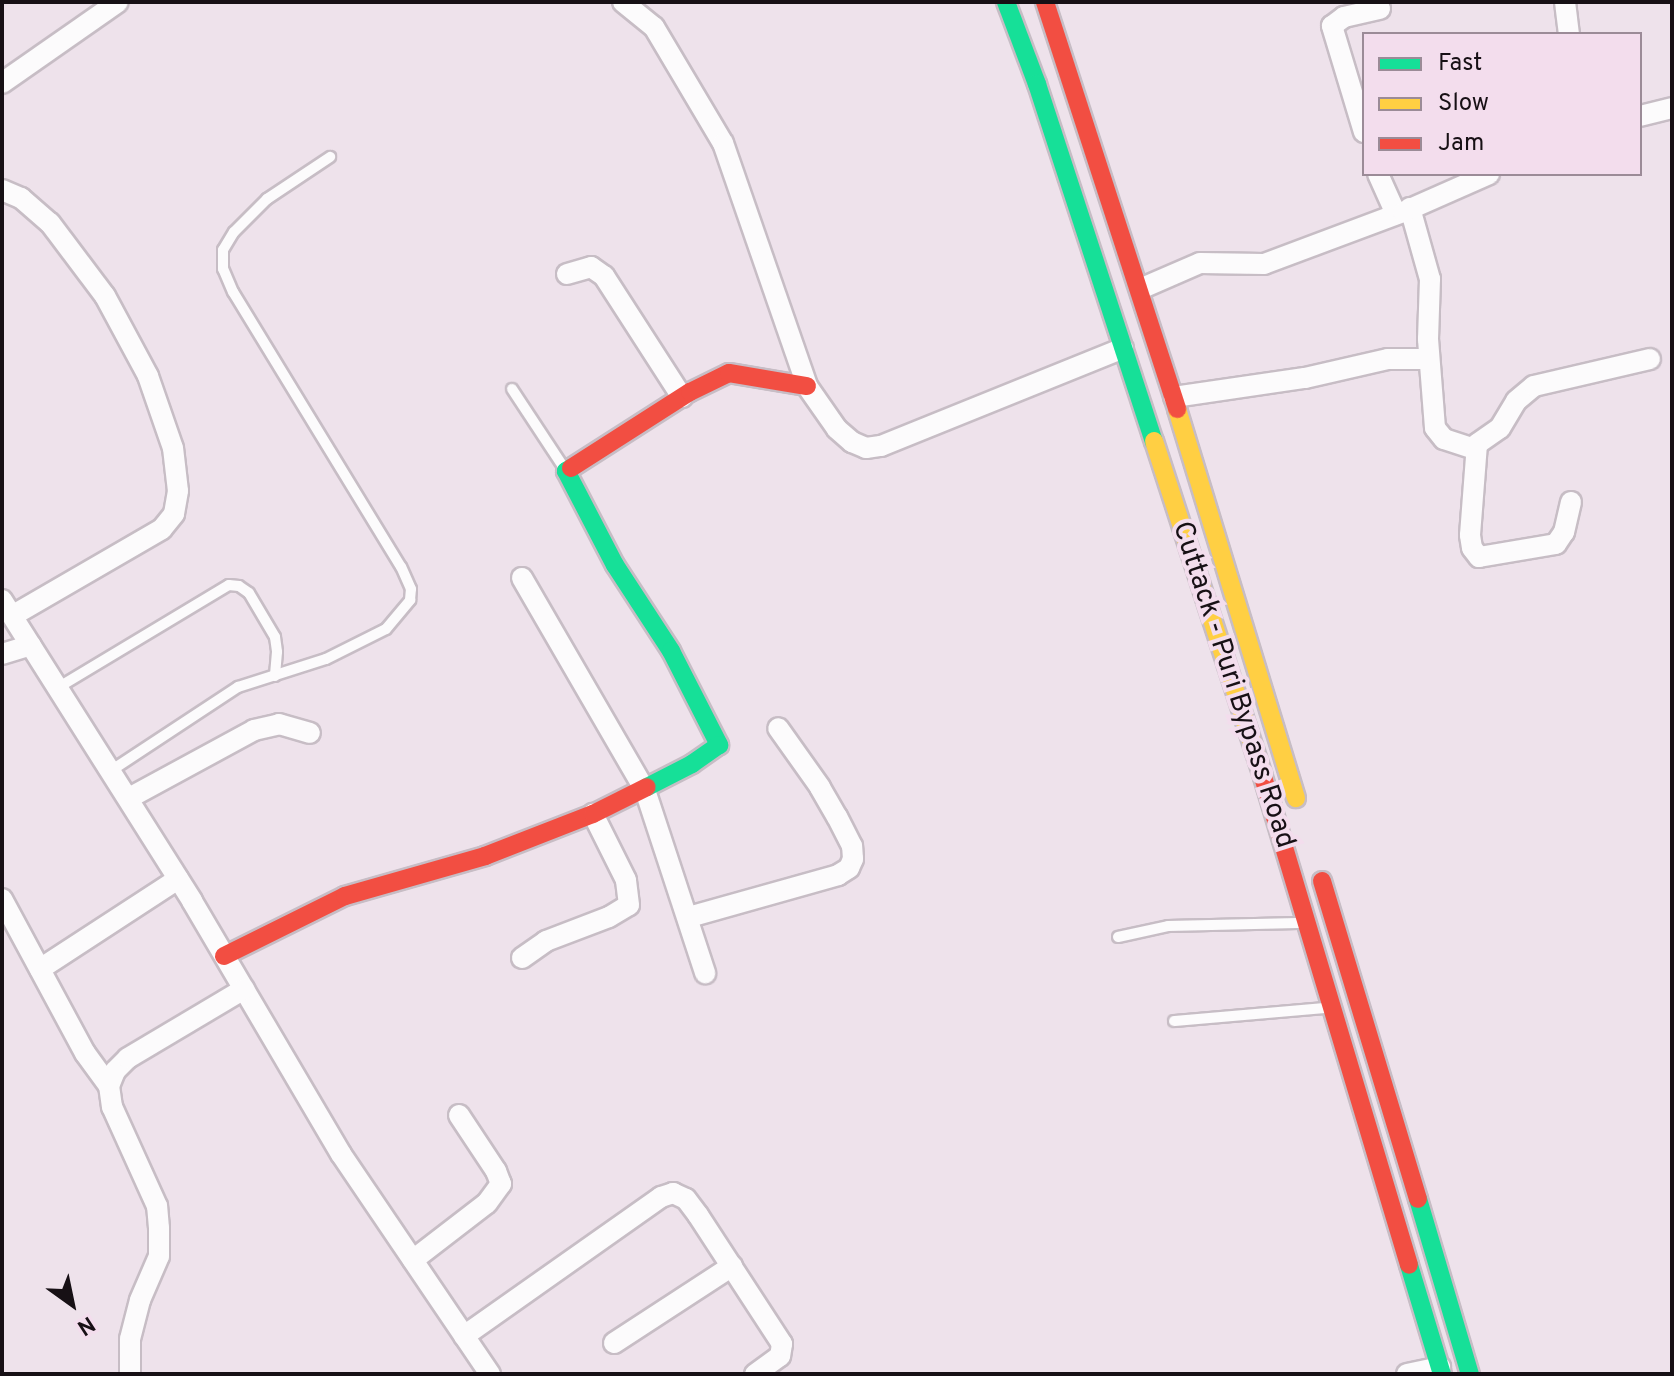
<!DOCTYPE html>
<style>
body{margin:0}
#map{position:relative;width:1674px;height:1376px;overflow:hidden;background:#eee2eb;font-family:Overpass,sans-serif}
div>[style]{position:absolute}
.roads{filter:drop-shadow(2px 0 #c7bdc5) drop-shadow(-2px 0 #c7bdc5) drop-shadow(0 2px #c7bdc5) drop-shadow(0 -2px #c7bdc5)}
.lane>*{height:10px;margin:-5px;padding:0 5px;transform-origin:5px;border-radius:5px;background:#fcfbfc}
.street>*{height:20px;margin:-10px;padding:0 10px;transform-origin:10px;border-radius:10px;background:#fcfbfc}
.fast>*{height:18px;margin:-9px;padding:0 9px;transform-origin:9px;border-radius:9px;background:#16e098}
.slow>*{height:18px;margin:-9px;padding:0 9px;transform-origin:9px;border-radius:9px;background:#ffcf43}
.jam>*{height:18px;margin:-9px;padding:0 9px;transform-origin:9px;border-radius:9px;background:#f24e42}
span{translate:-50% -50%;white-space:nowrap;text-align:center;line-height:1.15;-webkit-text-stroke:8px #f3dded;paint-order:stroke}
.street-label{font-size:28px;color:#171015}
.frame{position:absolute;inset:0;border:4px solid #171015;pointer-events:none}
.legend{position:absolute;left:1362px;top:32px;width:280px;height:144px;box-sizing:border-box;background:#f3dded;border:2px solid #9b8b97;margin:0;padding:10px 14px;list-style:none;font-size:24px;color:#171015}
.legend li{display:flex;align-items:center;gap:16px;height:40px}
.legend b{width:40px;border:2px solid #9b8b97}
.north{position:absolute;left:32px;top:1264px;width:80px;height:80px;-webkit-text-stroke:6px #f3dded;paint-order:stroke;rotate:147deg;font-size:22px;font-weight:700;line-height:32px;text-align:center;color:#171015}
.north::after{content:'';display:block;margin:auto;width:28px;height:36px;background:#171015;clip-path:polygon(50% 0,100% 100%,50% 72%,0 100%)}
</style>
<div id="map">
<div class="roads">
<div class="lane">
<div style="left:512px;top:389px;width:98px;rotate:56.6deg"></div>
<div style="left:59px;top:687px;width:198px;rotate:-31deg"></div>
<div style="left:229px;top:585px;width:10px;rotate:6deg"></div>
<div style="left:239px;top:586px;width:12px;rotate:35deg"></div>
<div style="left:249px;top:593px;width:51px;rotate:59.4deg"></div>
<div style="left:275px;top:637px;width:15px;rotate:82deg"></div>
<div style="left:277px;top:652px;width:24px;rotate:95deg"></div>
<div style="left:112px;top:770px;width:151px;rotate:-33.4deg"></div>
<div style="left:238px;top:687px;width:92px;rotate:-17.7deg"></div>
<div style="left:326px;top:659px;width:67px;rotate:-26.6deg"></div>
<div style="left:386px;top:629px;width:38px;rotate:-50deg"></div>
<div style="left:410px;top:600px;width:11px;rotate:-85deg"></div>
<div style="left:411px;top:589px;width:24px;rotate:-114deg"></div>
<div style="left:401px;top:567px;width:322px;rotate:-121.4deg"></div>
<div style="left:233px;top:292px;width:25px;rotate:-113deg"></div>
<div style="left:223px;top:269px;width:19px;rotate:-90deg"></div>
<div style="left:223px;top:250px;width:21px;rotate:-59deg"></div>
<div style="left:234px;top:232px;width:47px;rotate:-45deg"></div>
<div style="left:267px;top:199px;width:76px;rotate:-33.7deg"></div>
<div style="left:1118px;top:937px;width:51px;rotate:-12.4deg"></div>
<div style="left:1168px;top:926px;width:130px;rotate:-1.3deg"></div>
<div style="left:1174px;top:1021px;width:152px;rotate:-4.9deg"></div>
</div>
<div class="street">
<div style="left:623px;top:2px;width:40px;rotate:39deg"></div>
<div style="left:654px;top:27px;width:135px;rotate:59.3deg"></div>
<div style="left:723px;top:143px;width:257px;rotate:70.9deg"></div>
<div style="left:807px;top:386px;width:52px;rotate:55.1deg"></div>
<div style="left:837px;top:429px;width:20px;rotate:41deg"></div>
<div style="left:852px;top:442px;width:15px;rotate:23deg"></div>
<div style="left:866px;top:448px;width:15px;rotate:-8deg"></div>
<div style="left:881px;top:446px;width:261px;rotate:-22deg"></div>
<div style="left:1565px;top:2px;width:32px;rotate:83deg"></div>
<div style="left:2px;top:83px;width:141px;rotate:-34.9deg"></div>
<div style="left:1640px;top:116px;width:33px;rotate:-14deg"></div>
<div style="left:1364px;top:132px;width:111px;rotate:-106.8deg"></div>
<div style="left:1332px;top:26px;width:15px;rotate:-37deg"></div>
<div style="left:1344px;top:17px;width:37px;rotate:-13deg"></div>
<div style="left:1378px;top:174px;width:44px;rotate:65.8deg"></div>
<div style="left:2px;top:190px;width:21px;rotate:23deg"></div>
<div style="left:21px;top:198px;width:38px;rotate:41deg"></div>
<div style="left:50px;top:223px;width:91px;rotate:53deg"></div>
<div style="left:105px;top:296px;width:91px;rotate:61.7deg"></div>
<div style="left:148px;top:376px;width:76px;rotate:70.9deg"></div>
<div style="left:173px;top:448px;width:43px;rotate:83.4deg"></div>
<div style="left:178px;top:491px;width:23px;rotate:100deg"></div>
<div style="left:174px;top:514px;width:19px;rotate:129deg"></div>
<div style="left:162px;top:529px;width:173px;rotate:149.9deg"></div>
<div style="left:1410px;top:208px;width:74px;rotate:74.3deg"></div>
<div style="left:1430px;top:279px;width:60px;rotate:91.9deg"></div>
<div style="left:1428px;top:339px;width:89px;rotate:85.5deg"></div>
<div style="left:1435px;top:428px;width:14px;rotate:51deg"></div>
<div style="left:1444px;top:439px;width:33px;rotate:18deg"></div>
<div style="left:567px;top:274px;width:25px;rotate:-16deg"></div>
<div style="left:591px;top:267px;width:16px;rotate:35deg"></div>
<div style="left:604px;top:276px;width:144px;rotate:57.2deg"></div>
<div style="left:1140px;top:289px;width:65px;rotate:-23.4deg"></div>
<div style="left:1200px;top:263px;width:64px;rotate:0.9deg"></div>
<div style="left:1264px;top:264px;width:148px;rotate:-20.5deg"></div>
<div style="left:1403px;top:212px;width:94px;rotate:-23.8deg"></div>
<div style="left:1174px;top:397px;width:132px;rotate:-8.3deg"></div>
<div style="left:1305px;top:378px;width:85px;rotate:-12.9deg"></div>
<div style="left:1388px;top:359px;width:41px"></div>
<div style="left:1571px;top:502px;width:31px;rotate:103deg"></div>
<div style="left:1564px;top:532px;width:14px;rotate:124deg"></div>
<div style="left:1556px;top:544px;width:78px;rotate:170.4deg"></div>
<div style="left:1479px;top:557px;width:11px;rotate:-128deg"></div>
<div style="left:1472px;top:548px;width:13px;rotate:-99deg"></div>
<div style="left:1470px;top:535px;width:91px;rotate:-85.6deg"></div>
<div style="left:1477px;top:444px;width:28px;rotate:-35deg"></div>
<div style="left:1500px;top:428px;width:31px;rotate:-59deg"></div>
<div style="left:1516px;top:401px;width:23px;rotate:-40deg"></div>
<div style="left:1534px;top:386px;width:119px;rotate:-13.1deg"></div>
<div style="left:522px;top:578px;width:245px;rotate:59.9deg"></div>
<div style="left:645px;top:790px;width:193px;rotate:71.8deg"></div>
<div style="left:2px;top:600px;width:356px;rotate:57.7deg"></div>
<div style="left:192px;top:901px;width:294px;rotate:59.5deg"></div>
<div style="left:341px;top:1154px;width:266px;rotate:55.9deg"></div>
<div style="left:2px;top:654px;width:30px;rotate:-17deg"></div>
<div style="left:129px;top:798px;width:142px;rotate:-28.5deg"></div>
<div style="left:254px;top:730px;width:26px;rotate:-13deg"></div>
<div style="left:279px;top:724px;width:32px;rotate:16deg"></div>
<div style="left:2px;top:899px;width:175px;rotate:61.7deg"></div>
<div style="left:85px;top:1053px;width:41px;rotate:54deg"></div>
<div style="left:689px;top:917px;width:155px;rotate:-15.7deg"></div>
<div style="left:838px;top:875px;width:13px;rotate:-32deg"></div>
<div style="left:849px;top:868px;width:10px;rotate:-66deg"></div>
<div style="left:853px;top:859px;width:13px;rotate:-94deg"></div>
<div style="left:852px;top:846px;width:33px;rotate:-117deg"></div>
<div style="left:837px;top:817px;width:34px;rotate:-120deg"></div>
<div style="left:820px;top:787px;width:72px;rotate:-125.4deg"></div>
<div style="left:522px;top:958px;width:29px;rotate:-35deg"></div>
<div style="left:546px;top:941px;width:67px;rotate:-20.9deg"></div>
<div style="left:609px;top:917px;width:23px;rotate:-31deg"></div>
<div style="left:629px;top:905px;width:25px;rotate:-97deg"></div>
<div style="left:626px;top:880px;width:74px;rotate:-116.6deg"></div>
<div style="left:40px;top:969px;width:165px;rotate:-33.1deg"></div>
<div style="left:413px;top:1260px;width:93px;rotate:-37.6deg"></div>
<div style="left:487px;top:1203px;width:24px;rotate:-54deg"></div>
<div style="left:501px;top:1184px;width:14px;rotate:-111deg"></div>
<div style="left:496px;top:1171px;width:67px;rotate:-123.5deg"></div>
<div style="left:464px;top:1336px;width:241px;rotate:-35.2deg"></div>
<div style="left:661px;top:1197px;width:13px;rotate:-18deg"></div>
<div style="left:673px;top:1193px;width:14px;rotate:25deg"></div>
<div style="left:686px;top:1199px;width:20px;rotate:53deg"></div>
<div style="left:698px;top:1215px;width:154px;rotate:56.9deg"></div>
<div style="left:782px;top:1344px;width:12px;rotate:99deg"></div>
<div style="left:780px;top:1356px;width:31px;rotate:144deg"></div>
<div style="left:614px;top:1343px;width:141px;rotate:-33.1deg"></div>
<div style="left:130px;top:1374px;width:35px;rotate:-90deg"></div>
<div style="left:130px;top:1339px;width:40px;rotate:-75.6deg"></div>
<div style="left:140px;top:1300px;width:48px;rotate:-66.6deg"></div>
<div style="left:159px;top:1256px;width:28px;rotate:-90deg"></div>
<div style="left:159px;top:1228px;width:22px;rotate:-95deg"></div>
<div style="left:157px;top:1206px;width:109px;rotate:-114.4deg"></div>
<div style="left:112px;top:1107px;width:21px;rotate:-98deg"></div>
<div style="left:109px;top:1086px;width:16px;rotate:-68deg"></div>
<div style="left:115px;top:1071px;width:18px;rotate:-45deg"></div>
<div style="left:128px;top:1058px;width:135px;rotate:-30.7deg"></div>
<div style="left:1407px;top:1374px;width:34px;rotate:-12deg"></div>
</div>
<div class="fast">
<div style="left:1006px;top:2px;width:88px;rotate:69.3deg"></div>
<div style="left:1037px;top:84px;width:376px;rotate:71.9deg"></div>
<div style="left:571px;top:468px;width:6px;rotate:149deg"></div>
<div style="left:566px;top:471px;width:106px;rotate:62.5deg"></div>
<div style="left:615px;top:565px;width:103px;rotate:56.9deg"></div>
<div style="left:671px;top:651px;width:106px;rotate:62.9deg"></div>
<div style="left:719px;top:745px;width:33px;rotate:145deg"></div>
<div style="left:692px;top:764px;width:51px;rotate:152.9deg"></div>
<div style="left:1418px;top:1199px;width:183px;rotate:73.5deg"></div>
<div style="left:1409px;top:1265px;width:114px;rotate:73.2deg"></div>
</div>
<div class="slow">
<div style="left:1177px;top:409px;width:407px;rotate:73deg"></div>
<div style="left:1154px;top:441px;width:353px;rotate:72deg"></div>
</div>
<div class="jam">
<div style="left:1045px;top:2px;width:428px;rotate:72deg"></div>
<div style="left:571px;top:468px;width:141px;rotate:-32.6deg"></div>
<div style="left:690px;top:392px;width:43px;rotate:-26deg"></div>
<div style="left:729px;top:373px;width:79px;rotate:9.5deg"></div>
<div style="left:1263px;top:777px;width:509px;rotate:73.34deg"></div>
<div style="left:1322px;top:881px;width:332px;rotate:73.2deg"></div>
<div style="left:224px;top:956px;width:135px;rotate:-26.4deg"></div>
<div style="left:345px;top:896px;width:146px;rotate:-15.9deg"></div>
<div style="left:485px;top:856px;width:116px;rotate:-21.3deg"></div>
<div style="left:593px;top:814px;width:60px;rotate:-26.6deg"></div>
</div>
</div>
<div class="street-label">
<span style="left:1233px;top:685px;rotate:72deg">Cuttack - Puri Bypass Road</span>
</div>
<div class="frame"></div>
<ul class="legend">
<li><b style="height:10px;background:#16e098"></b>Fast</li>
<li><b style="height:10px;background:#ffcf43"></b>Slow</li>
<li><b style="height:10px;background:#f24e42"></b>Jam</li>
</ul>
<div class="north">N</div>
</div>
